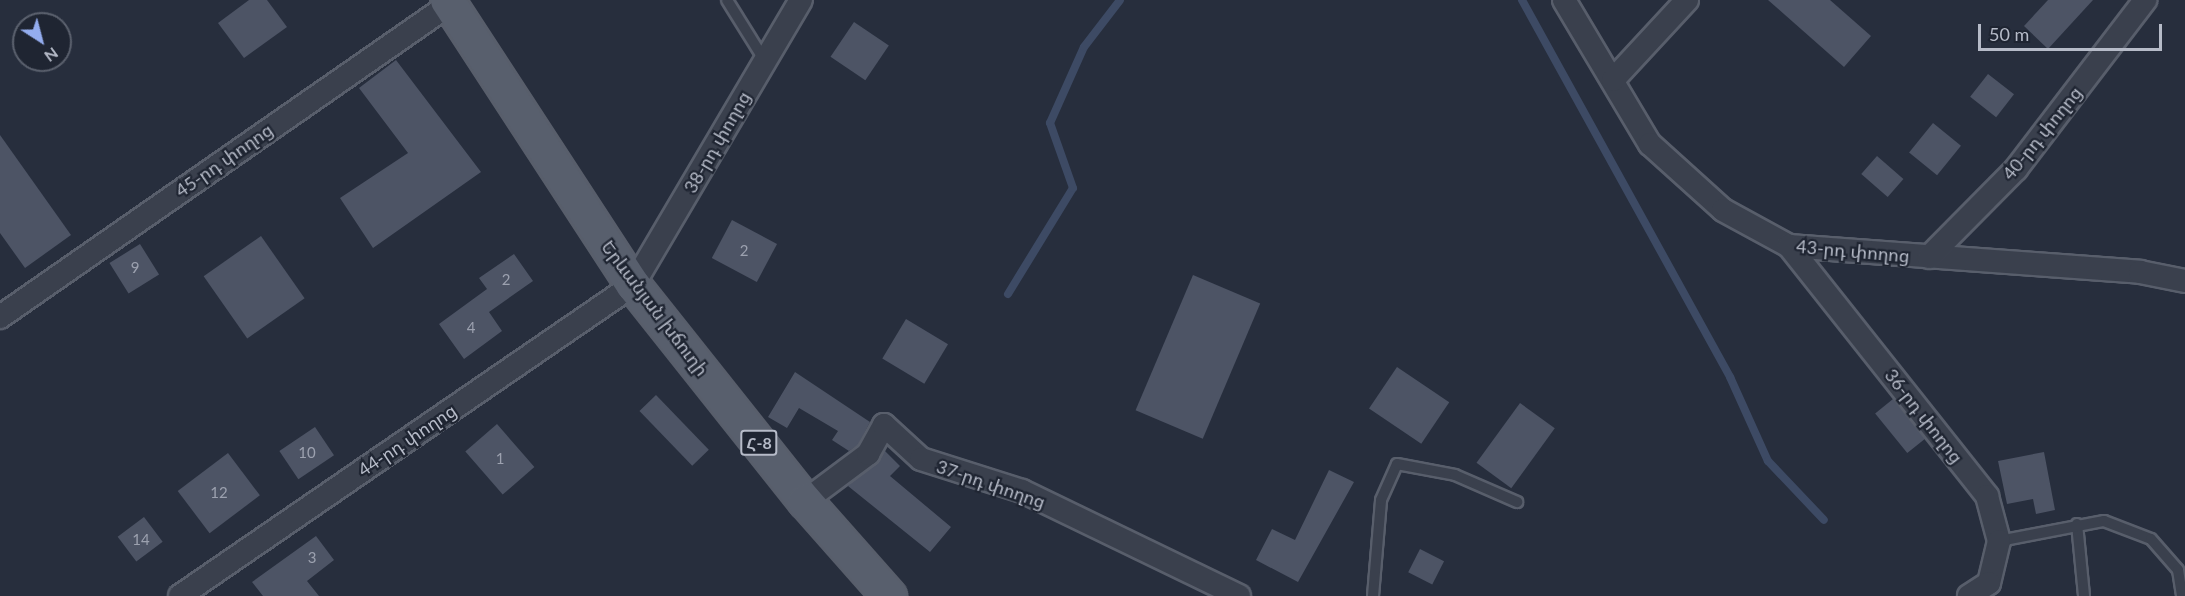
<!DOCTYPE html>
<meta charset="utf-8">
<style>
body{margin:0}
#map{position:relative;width:2185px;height:596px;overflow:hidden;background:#272e3d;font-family:Lato,"Noto Sans Armenian",sans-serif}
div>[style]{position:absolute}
.stream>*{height:8px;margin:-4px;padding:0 4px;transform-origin:4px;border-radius:4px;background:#3d4a64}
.building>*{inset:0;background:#4d5465;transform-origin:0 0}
.roads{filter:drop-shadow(2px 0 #585e6b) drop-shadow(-2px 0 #585e6b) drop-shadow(0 2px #585e6b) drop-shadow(0 -2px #585e6b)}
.service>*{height:10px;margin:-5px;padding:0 5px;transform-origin:5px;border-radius:5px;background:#3a404d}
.minor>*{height:22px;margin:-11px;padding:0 11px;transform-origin:11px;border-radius:11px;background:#3a404d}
.primary>*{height:33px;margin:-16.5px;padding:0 16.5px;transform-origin:16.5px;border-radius:16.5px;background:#585f6d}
span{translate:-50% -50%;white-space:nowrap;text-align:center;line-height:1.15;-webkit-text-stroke:4.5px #1f2532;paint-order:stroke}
.number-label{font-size:15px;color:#9ca1af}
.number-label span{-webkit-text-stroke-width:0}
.shield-label span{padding:2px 4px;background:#1f2532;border:2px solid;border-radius:4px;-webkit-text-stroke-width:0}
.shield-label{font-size:16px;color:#b6bbc8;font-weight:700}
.street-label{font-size:18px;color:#b6bbc8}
.north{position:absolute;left:12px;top:12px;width:60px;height:60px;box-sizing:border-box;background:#1f2532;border:2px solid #5b616e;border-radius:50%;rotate:144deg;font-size:16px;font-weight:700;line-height:24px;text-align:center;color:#b6bbc8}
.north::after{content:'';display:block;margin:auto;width:21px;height:27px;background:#94adef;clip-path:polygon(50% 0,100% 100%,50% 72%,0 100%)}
.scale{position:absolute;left:1978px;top:24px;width:184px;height:27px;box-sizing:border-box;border:3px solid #b6bbc8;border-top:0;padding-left:8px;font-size:18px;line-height:21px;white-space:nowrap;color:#b6bbc8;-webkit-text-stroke:4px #1f2532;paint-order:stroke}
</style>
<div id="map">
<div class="stream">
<div style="left:1522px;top:0;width:431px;rotate:61.1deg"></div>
<div style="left:1730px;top:377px;width:92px;rotate:65.7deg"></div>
<div style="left:1768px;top:461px;width:81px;rotate:46.5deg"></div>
<div style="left:1008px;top:294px;width:124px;rotate:-58.5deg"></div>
<div style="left:1073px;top:188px;width:69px;rotate:-109.5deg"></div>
<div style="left:1050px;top:123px;width:83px;rotate:-65.9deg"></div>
<div style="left:1084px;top:47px;width:59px;rotate:-52.5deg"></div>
</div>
<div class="building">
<div style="clip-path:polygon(249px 0,267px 0,287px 27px,244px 58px,218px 23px)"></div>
<div style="clip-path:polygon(1768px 0,1830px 0,1871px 36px,1844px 67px)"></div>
<div style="clip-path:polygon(2048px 0,2093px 0,2048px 49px,2024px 26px)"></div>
<div style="left:854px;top:22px;width:42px;height:42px;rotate:34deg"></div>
<div style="clip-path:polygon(396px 60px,481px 172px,373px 248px,340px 198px,408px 153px,359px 88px)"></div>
<div style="left:1988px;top:74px;width:33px;height:29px;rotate:38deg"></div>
<div style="left:1933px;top:123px;width:36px;height:38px;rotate:39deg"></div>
<div style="clip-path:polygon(0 135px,71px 235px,25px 268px,0 233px)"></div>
<div style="left:1877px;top:156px;width:35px;height:24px;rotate:41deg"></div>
<div style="left:732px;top:220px;width:51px;height:43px;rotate:28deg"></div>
<div style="left:261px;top:236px;width:76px;height:70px;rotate:55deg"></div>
<div style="left:140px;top:244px;width:36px;height:36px;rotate:58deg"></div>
<div style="clip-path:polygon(514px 254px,533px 281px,489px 312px,502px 331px,464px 359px,439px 324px,487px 289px,479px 278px)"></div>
<div style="left:1193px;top:275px;width:73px;height:147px;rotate:23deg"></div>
<div style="left:906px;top:319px;width:49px;height:46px;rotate:31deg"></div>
<div style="left:1397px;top:367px;width:63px;height:50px;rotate:34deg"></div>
<div style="clip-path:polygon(795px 372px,870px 422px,858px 445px,849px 451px,832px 440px,838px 431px,799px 408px,787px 428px,768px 417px)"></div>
<div style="left:656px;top:395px;width:76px;height:23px;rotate:46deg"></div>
<div style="left:1893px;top:399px;width:51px;height:23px;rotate:51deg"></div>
<div style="left:1520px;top:403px;width:43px;height:74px;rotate:36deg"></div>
<div style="left:497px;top:424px;width:57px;height:42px;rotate:49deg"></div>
<div style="left:315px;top:427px;width:34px;height:43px;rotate:56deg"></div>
<div style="clip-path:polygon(885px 451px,900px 466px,890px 476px,951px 527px,930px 552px,848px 486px)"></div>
<div style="clip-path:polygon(2044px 452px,2055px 510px,2036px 514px,2033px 499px,2007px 504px,1998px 461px)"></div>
<div style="left:228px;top:453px;width:53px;height:63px;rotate:53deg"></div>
<div style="clip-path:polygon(1329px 470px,1354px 482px,1298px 582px,1256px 560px,1272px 529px,1295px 540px)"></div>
<div style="left:144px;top:517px;width:31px;height:33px;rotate:53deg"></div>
<div style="clip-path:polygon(316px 536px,334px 560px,307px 581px,319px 596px,263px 596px,252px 582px)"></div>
<div style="left:1420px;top:549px;width:27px;height:26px;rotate:27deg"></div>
</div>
<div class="roads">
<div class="service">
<div style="left:727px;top:0;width:72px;rotate:58.1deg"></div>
<div style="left:2077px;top:524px;width:72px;rotate:84.4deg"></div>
<div style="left:1999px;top:541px;width:107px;rotate:-10.8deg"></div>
<div style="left:2104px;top:521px;width:50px;rotate:21deg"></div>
<div style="left:2151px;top:539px;width:41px;rotate:48.9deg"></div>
<div style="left:2178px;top:570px;width:26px;rotate:81deg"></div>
<div style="left:1373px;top:596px;width:96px;rotate:-85.2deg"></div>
<div style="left:1381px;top:500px;width:39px;rotate:-66deg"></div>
<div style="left:1397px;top:464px;width:59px;rotate:10.7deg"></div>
<div style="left:1455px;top:475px;width:68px;rotate:23.5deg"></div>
</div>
<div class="minor">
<div style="left:1564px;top:0;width:168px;rotate:59.2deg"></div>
<div style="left:1650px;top:144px;width:98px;rotate:42.1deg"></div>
<div style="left:1723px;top:210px;width:75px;rotate:28.6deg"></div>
<div style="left:1789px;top:246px;width:352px;rotate:4.2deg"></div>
<div style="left:2140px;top:272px;width:46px;rotate:11.3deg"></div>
<div style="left:1613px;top:80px;width:109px;rotate:-47.2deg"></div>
<div style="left:1789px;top:246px;width:319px;rotate:51.6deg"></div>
<div style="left:1987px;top:496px;width:47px;rotate:75.1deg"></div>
<div style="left:1999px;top:541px;width:43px;rotate:103.4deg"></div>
<div style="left:1989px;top:583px;width:24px;rotate:147deg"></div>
<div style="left:1929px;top:257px;width:124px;rotate:-45.3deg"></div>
<div style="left:2016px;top:169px;width:213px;rotate:-52.6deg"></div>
<div style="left:0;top:317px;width:548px;rotate:-34.82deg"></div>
<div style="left:805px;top:501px;width:79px;rotate:-36.7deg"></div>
<div style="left:868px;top:454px;width:33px;rotate:-61deg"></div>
<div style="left:884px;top:425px;width:50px;rotate:42.6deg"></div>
<div style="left:921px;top:459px;width:106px;rotate:17.6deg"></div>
<div style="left:1022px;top:491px;width:241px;rotate:25.8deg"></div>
<div style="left:180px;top:596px;width:549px;rotate:-34.47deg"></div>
<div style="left:633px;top:285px;width:331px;rotate:-59.5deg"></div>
</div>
<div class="primary">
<div style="left:447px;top:0;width:340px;rotate:56.9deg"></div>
<div style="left:633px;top:285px;width:276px;rotate:51.5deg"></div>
<div style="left:805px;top:501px;width:127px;rotate:48.5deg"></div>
</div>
</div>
<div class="number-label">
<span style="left:744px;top:251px">2</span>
<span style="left:135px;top:268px">9</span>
<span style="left:506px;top:280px">2</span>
<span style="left:471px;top:328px">4</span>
<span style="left:307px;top:453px">10</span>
<span style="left:500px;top:459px">1</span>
<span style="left:219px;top:493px">12</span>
<span style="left:141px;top:540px">14</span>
<span style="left:312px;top:558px">3</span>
</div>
<div class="shield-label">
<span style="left:759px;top:443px">Հ-8</span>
</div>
<div class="street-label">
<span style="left:2042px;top:133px;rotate:-51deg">40-րդ փողոց</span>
<span style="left:717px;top:142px;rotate:-60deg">38-րդ փողոց</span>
<span style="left:224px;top:160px;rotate:-35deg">45-րդ փողոց</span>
<span style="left:1853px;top:251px;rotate:5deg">43-րդ փողոց</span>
<span style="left:655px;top:308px;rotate:53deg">Երևանյան խճուղի</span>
<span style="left:1924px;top:416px;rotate:52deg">36-րդ փողոց</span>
<span style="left:407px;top:440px;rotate:-34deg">44-րդ փողոց</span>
<span style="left:991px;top:484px;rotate:19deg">37-րդ փողոց</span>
</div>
<div class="north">N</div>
<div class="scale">50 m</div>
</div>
